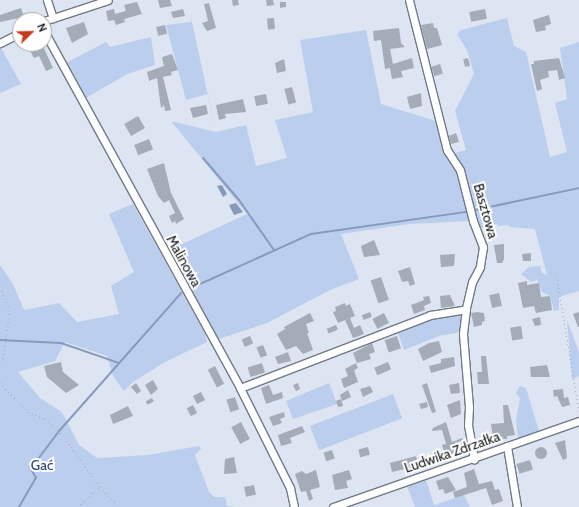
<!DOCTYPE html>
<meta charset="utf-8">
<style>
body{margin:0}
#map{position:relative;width:579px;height:507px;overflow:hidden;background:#dde4f2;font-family:Cabin,sans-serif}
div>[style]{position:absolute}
.green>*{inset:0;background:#bcceed;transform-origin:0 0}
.water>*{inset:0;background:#889aba}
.stream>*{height:2px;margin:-1px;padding:0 1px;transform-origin:1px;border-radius:1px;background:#889aba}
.building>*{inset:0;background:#a4acb8;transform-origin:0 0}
.round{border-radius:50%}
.path>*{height:1px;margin-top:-0.5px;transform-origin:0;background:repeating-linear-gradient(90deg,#a1a7b2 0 1px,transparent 0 4px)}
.roads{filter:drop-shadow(1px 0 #727984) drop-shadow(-1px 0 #727984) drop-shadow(0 1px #727984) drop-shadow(0 -1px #727984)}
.minor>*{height:7px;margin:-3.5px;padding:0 3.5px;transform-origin:3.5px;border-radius:3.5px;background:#fff}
span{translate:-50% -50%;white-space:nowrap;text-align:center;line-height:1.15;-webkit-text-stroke:4px #fff;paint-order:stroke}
.street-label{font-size:14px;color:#1c1f23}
.park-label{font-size:14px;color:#2a436f}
.north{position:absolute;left:12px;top:12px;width:40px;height:40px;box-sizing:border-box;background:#fff;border:1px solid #a4a5a7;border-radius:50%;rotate:67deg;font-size:11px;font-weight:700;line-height:16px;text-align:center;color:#1c1f23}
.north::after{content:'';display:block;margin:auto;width:14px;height:18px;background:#c63b1e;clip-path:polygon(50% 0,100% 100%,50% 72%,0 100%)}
</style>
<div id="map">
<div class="green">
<div style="clip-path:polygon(191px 18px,216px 132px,246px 125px,256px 166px,287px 158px,275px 120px,313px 112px,300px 40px,366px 30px,381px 104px,436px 121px,449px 161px,458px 174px,470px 221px,409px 224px,341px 234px,359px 279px,330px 290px,267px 323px,216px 340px,167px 251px,247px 214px,171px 121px,216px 132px,208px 94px,186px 100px,166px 25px,191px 22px)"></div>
<div style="clip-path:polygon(507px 18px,514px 46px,526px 52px,550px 157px,567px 152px,555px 103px,567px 99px,560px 48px,579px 42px,579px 291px,559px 297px,559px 310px,554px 311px,550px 296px,542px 292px,537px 280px,531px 282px,521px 274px,529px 267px,540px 266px,542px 273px,547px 275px,535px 229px,509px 227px,508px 225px,478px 228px,452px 154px,466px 150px,455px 111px,474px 74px,467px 50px,457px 34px,461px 30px)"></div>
<div style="clip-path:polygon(151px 37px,155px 65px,127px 74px,84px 99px,64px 64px,106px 42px,110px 47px)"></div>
<div style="clip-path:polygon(0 46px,21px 84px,0 93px)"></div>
<div style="clip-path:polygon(133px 204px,205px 334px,207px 342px,165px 362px,133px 382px,124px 391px,113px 376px,107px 356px,65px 342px,55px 361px,18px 372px,40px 398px,62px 412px,79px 445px,97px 458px,148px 455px,199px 446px,201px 449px,195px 455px,209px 492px,214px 497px,225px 497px,227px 506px,234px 507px,0 507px,0 265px,13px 284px,24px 310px,59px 303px,77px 322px,119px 314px,111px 286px,134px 272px,109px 214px)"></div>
<div style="clip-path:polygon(453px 314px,462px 316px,461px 332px,439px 336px,404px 350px,397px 330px,428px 318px)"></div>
<div style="clip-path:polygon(567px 320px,579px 352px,579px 376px,572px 379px)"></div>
<div style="clip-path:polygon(329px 383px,337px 404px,293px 419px,286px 401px)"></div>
<div style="clip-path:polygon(520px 386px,526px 388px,539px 431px,518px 438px,516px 420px,520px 398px,516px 393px)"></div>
<div style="left:393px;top:394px;width:26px;height:89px;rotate:69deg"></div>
<div style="clip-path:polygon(426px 480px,434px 505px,464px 495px,470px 507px,415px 507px,407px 486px)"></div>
</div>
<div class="water">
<div style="clip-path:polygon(222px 185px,227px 194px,223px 197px,217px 186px)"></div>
<div style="clip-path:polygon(236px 203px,243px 212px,234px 215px,229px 205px)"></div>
</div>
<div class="stream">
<div style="left:203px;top:158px;width:55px;rotate:49.4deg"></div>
<div style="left:239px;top:200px;width:61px;rotate:55deg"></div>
<div style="left:475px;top:210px;width:106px;rotate:-11.9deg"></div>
<div style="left:189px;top:289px;width:134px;rotate:-24.3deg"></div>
<div style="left:311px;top:234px;width:157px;rotate:-8.1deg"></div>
<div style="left:0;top:340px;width:61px;rotate:2.8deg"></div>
<div style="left:61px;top:343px;width:61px;rotate:19deg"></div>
<div style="left:19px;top:507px;width:34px;rotate:-60deg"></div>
<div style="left:36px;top:478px;width:13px;rotate:-119deg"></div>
<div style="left:30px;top:467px;width:5px;rotate:-68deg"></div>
<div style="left:32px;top:462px;width:7px;rotate:-27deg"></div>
<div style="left:38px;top:459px;width:36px;rotate:-53deg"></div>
<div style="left:60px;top:430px;width:183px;rotate:-48.5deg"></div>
</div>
<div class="building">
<div style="clip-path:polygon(158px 0,170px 0,172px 6px,160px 8px)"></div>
<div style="clip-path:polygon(232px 0,238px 0,239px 5px,233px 6px)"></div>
<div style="clip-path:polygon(266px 0,273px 0,274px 5px,267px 6px)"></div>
<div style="clip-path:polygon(137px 2px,142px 14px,124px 19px,125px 22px,116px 25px,114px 20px,108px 21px,106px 11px,114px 9px,115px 14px,126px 11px,124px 5px)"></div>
<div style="clip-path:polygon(280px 2px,286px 2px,286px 7px,280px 8px)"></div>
<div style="clip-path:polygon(209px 3px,216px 28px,207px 31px,202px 23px,208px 21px,204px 4px)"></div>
<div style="clip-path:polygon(21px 8px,24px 17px,0 22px,0 15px)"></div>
<div style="clip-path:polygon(183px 9px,185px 16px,173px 18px,171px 12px)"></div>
<div style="left:485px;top:9px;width:10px;height:16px;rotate:79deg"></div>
<div style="clip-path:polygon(549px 15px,551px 24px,545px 26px,546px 30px,536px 32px,533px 20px)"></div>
<div style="left:274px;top:18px;width:11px;height:7px;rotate:85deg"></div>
<div style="clip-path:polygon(84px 22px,88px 34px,72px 43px,66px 28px)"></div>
<div style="clip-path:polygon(433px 23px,434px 28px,437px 28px,442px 45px,427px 49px,421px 25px)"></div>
<div style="left:165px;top:25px;width:9px;height:9px;rotate:77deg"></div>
<div style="clip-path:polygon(399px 28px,401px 43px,405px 47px,390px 49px,393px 64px,412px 58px,414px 68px,401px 71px,403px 77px,392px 79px,390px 68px,385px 69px,381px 40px,374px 41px,373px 31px)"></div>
<div style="clip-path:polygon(39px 44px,42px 44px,53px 68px,46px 71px,39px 56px,34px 58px,29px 49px)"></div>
<div style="clip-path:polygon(172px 54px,178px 70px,171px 72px,172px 75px,163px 77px,171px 110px,165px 111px,164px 105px,161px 108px,157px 78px,149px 81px,147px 72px,164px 66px,162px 57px)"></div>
<div style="left:468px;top:58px;width:8px;height:5px;rotate:76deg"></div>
<div style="clip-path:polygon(559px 58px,565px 78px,559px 80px,557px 70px,548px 71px,549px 77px,540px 80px,542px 89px,537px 91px,531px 64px,534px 64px,534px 61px)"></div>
<div style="clip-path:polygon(284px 59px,286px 71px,277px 73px,275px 63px)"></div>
<div style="left:440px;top:64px;width:10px;height:9px;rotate:73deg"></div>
<div style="left:292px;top:87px;width:16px;height:8px;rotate:75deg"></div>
<div style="clip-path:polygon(421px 93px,422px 106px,410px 109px,407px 97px)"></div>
<div style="left:266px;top:94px;width:10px;height:12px;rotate:79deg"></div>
<div style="clip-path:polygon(243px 99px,246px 112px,225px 114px,226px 118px,219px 120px,216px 105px)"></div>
<div style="clip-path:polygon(206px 105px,208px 114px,193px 118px,190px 108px)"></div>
<div style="left:138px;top:116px;width:14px;height:16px;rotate:60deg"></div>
<div style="clip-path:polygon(456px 133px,459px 142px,451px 144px,449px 136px)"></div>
<div style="left:149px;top:139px;width:11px;height:16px;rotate:68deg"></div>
<div style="clip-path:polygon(164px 163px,171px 193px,184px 219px,176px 224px,175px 221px,172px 223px,169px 216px,175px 213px,169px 200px,164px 203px,158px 196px,147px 169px)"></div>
<div style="clip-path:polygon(374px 240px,380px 255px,364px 257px,361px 246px)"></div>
<div style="clip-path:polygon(504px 244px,504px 259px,502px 263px,497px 263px,494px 245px)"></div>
<div style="clip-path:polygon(531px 253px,531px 261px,523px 261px,522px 254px)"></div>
<div style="clip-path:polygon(455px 254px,454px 266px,441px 267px,440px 255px)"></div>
<div style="clip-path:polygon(410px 267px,415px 284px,410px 286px,408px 281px,402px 282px,398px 271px)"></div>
<div style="left:381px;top:277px;width:24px;height:11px;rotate:71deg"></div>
<div style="clip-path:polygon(527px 281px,527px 285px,539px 283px,541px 297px,550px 296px,552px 310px,536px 313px,534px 306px,523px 308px,518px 283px)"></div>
<div style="left:499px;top:293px;width:13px;height:10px;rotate:77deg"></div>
<div style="clip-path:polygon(450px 295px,455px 306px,441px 308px,440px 296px)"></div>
<div style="clip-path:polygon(429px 296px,431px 303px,424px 306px,425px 310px,414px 314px,411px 305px,424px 300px,423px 297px)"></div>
<div style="clip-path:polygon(345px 303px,346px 306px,350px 304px,355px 316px,350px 318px,354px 328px,360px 325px,364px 334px,353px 338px,345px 320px,338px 323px,333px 312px,336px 311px,335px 307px)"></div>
<div style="left:370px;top:312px;width:5px;height:9px;rotate:68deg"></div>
<div style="clip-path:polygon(477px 312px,484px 313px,485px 321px,482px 322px,482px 325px,474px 327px,471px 313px)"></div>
<div style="clip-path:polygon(579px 312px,579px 327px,578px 327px,573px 314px)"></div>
<div style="clip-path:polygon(310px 313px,314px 321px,306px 324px,309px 333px,307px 333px,313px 350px,303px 354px,296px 346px,286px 350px,277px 334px,285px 329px,284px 327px)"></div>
<div style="left:384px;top:313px;width:11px;height:13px;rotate:63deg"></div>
<div style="clip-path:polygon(540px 317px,541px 325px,535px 326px,532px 319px)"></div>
<div style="left:336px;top:325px;width:5px;height:10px;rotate:68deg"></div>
<div style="left:521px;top:326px;width:13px;height:11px;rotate:81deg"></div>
<div style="left:250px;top:336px;width:8px;height:9px;rotate:67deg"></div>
<div style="left:397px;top:336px;width:13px;height:13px;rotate:72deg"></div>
<div style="clip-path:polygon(439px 341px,442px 352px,423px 361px,418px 349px,429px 343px)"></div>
<div style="clip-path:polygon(372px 343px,375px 352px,369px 354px,371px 359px,357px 363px,353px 353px)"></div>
<div style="left:263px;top:345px;width:11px;height:7px;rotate:68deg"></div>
<div style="clip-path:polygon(288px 352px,291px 361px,278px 364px,275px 357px)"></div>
<div style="clip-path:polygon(481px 356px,486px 356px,489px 384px,478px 384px,477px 372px,482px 372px)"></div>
<div style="clip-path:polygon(454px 357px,455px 366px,431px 373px,429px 366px,441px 363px,441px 359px)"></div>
<div style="clip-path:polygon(61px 362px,63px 372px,79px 385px,66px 393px,47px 377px,44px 366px)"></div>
<div style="left:388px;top:362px;width:8px;height:15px;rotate:67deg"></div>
<div style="left:262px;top:363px;width:10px;height:15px;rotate:73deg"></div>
<div style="clip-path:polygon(356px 363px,358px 368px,354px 370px,358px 382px,344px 388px,341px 379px,348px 376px,345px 369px)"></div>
<div style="clip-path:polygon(547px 365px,550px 377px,531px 377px,530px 367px)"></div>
<div style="left:215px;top:366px;width:20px;height:8px;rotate:63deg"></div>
<div style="clip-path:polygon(153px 380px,158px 389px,151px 395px,145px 385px)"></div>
<div style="clip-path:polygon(136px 383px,141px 391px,137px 394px,131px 387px)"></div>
<div style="clip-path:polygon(298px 383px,300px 389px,296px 391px,293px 385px)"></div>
<div style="clip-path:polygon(427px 383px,436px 412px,432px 413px,422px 385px)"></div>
<div style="clip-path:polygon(459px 383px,460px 393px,451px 394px,449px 385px)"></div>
<div style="clip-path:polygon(269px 385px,273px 395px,282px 392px,283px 398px,266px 404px,261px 388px)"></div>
<div style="clip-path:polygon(370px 386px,373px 392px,363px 397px,360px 389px)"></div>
<div style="clip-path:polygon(563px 389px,564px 398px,568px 397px,570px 405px,562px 407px,557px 396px,554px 397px,553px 390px)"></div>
<div style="clip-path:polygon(348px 390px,351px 397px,342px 401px,340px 395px)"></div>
<div style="left:201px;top:392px;width:9px;height:9px;rotate:63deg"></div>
<div style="left:235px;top:397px;width:13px;height:9px;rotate:72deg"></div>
<div style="left:152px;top:398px;width:4px;height:7px;rotate:63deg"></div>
<div style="clip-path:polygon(341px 399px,343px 406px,338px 407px,336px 401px)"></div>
<div style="clip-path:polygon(460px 400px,461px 414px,451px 418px,447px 405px)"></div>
<div style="clip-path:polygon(427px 402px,428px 407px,421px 409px,419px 404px)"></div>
<div style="left:193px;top:405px;width:9px;height:7px;rotate:63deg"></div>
<div style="clip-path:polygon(503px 405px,508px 405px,515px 435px,507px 436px,507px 439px,493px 439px,491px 424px,504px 423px)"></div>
<div style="clip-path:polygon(128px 406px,133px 416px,113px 424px,110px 415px)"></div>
<div style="clip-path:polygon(284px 412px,285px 417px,280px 419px,282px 423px,273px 426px,269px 417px)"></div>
<div style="left:241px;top:422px;width:19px;height:11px;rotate:62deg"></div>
<div style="clip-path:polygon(446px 422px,452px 442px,462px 438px,467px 451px,446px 458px,442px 445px,446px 444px,442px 430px,432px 431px,433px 428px)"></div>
<div style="clip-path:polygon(302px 426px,305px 432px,290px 438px,292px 443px,281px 446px,278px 435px)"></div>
<div style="clip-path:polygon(486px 438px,488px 445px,481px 446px,480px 439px)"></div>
<div style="clip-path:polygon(565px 440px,567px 458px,563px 460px,555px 443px)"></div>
<div class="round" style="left:535px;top:447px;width:12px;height:12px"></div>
<div style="left:368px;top:447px;width:8px;height:10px;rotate:76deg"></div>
<div style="left:332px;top:450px;width:9px;height:9px;rotate:72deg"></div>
<div style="clip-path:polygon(416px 456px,419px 469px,410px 472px,409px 468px,392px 472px,390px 463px)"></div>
<div style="clip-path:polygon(234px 457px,237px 473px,224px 474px,225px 459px)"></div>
<div style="left:530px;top:460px;width:10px;height:14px;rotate:73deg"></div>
<div style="clip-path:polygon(474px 469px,479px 484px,492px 481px,495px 490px,499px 489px,503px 501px,492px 505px,486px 488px,455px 498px,453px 492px,467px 487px,464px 473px)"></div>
<div style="clip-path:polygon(316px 470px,320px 487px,310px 490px,313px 499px,309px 501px,306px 491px,301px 492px,295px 474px,302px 471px,306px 474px)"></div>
<div style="clip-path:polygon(349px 470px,352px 479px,346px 481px,348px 488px,335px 490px,332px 475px)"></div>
<div style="clip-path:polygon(448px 477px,456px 490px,445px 494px,443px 489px,439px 490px,436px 481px)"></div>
<div style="left:254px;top:485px;width:10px;height:10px;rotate:79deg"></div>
</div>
<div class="path">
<div style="left:556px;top:272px;width:141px;rotate:80.6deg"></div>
<div style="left:0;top:287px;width:25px;rotate:67deg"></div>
<div style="left:10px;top:310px;width:49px;rotate:98.1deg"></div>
<div style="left:3px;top:359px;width:5px;rotate:127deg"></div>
<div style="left:0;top:383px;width:40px;rotate:46deg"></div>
<div style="left:28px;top:412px;width:18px;rotate:22deg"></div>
<div style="left:45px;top:419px;width:26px;rotate:43deg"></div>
<div style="left:64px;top:437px;width:62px;rotate:54.2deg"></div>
<div style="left:100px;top:487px;width:28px;rotate:45deg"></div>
<div style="left:77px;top:507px;width:30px;rotate:-42deg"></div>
</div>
<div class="roads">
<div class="minor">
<div style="left:47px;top:0;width:19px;rotate:72deg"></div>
<div style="left:409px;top:0;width:155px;rotate:75.8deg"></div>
<div style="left:447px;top:150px;width:24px;rotate:57deg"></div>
<div style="left:460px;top:170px;width:53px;rotate:75.7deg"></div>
<div style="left:473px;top:221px;width:28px;rotate:69deg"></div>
<div style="left:483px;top:247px;width:20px;rotate:99deg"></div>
<div style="left:480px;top:267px;width:17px;rotate:118deg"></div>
<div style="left:472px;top:282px;width:28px;rotate:103deg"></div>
<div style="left:466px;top:309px;width:25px;rotate:97deg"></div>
<div style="left:463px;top:334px;width:73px;rotate:85.3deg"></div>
<div style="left:469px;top:407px;width:18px;rotate:93deg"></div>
<div style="left:468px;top:425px;width:35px;rotate:80deg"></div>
<div style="left:44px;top:21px;width:67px;rotate:-18.2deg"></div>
<div style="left:44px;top:31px;width:407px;rotate:61.2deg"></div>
<div style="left:240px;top:388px;width:112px;rotate:63.4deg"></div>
<div style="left:290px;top:488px;width:19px;rotate:78deg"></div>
<div style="left:0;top:43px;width:22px;rotate:-27deg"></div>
<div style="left:240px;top:388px;width:204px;rotate:-21deg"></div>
<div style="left:430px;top:315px;width:36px;rotate:-9deg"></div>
<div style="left:507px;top:446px;width:62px;rotate:80.7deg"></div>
<div style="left:333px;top:507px;width:261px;rotate:-19.3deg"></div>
</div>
</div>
<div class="street-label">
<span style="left:486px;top:211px;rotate:74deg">Basztowa</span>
<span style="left:184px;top:261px;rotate:61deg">Malinowa</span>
<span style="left:452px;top:452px;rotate:-19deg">Ludwika Zdrzałka</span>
</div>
<div class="park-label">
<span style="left:42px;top:465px">Gać</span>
</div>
<div class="north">N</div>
</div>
